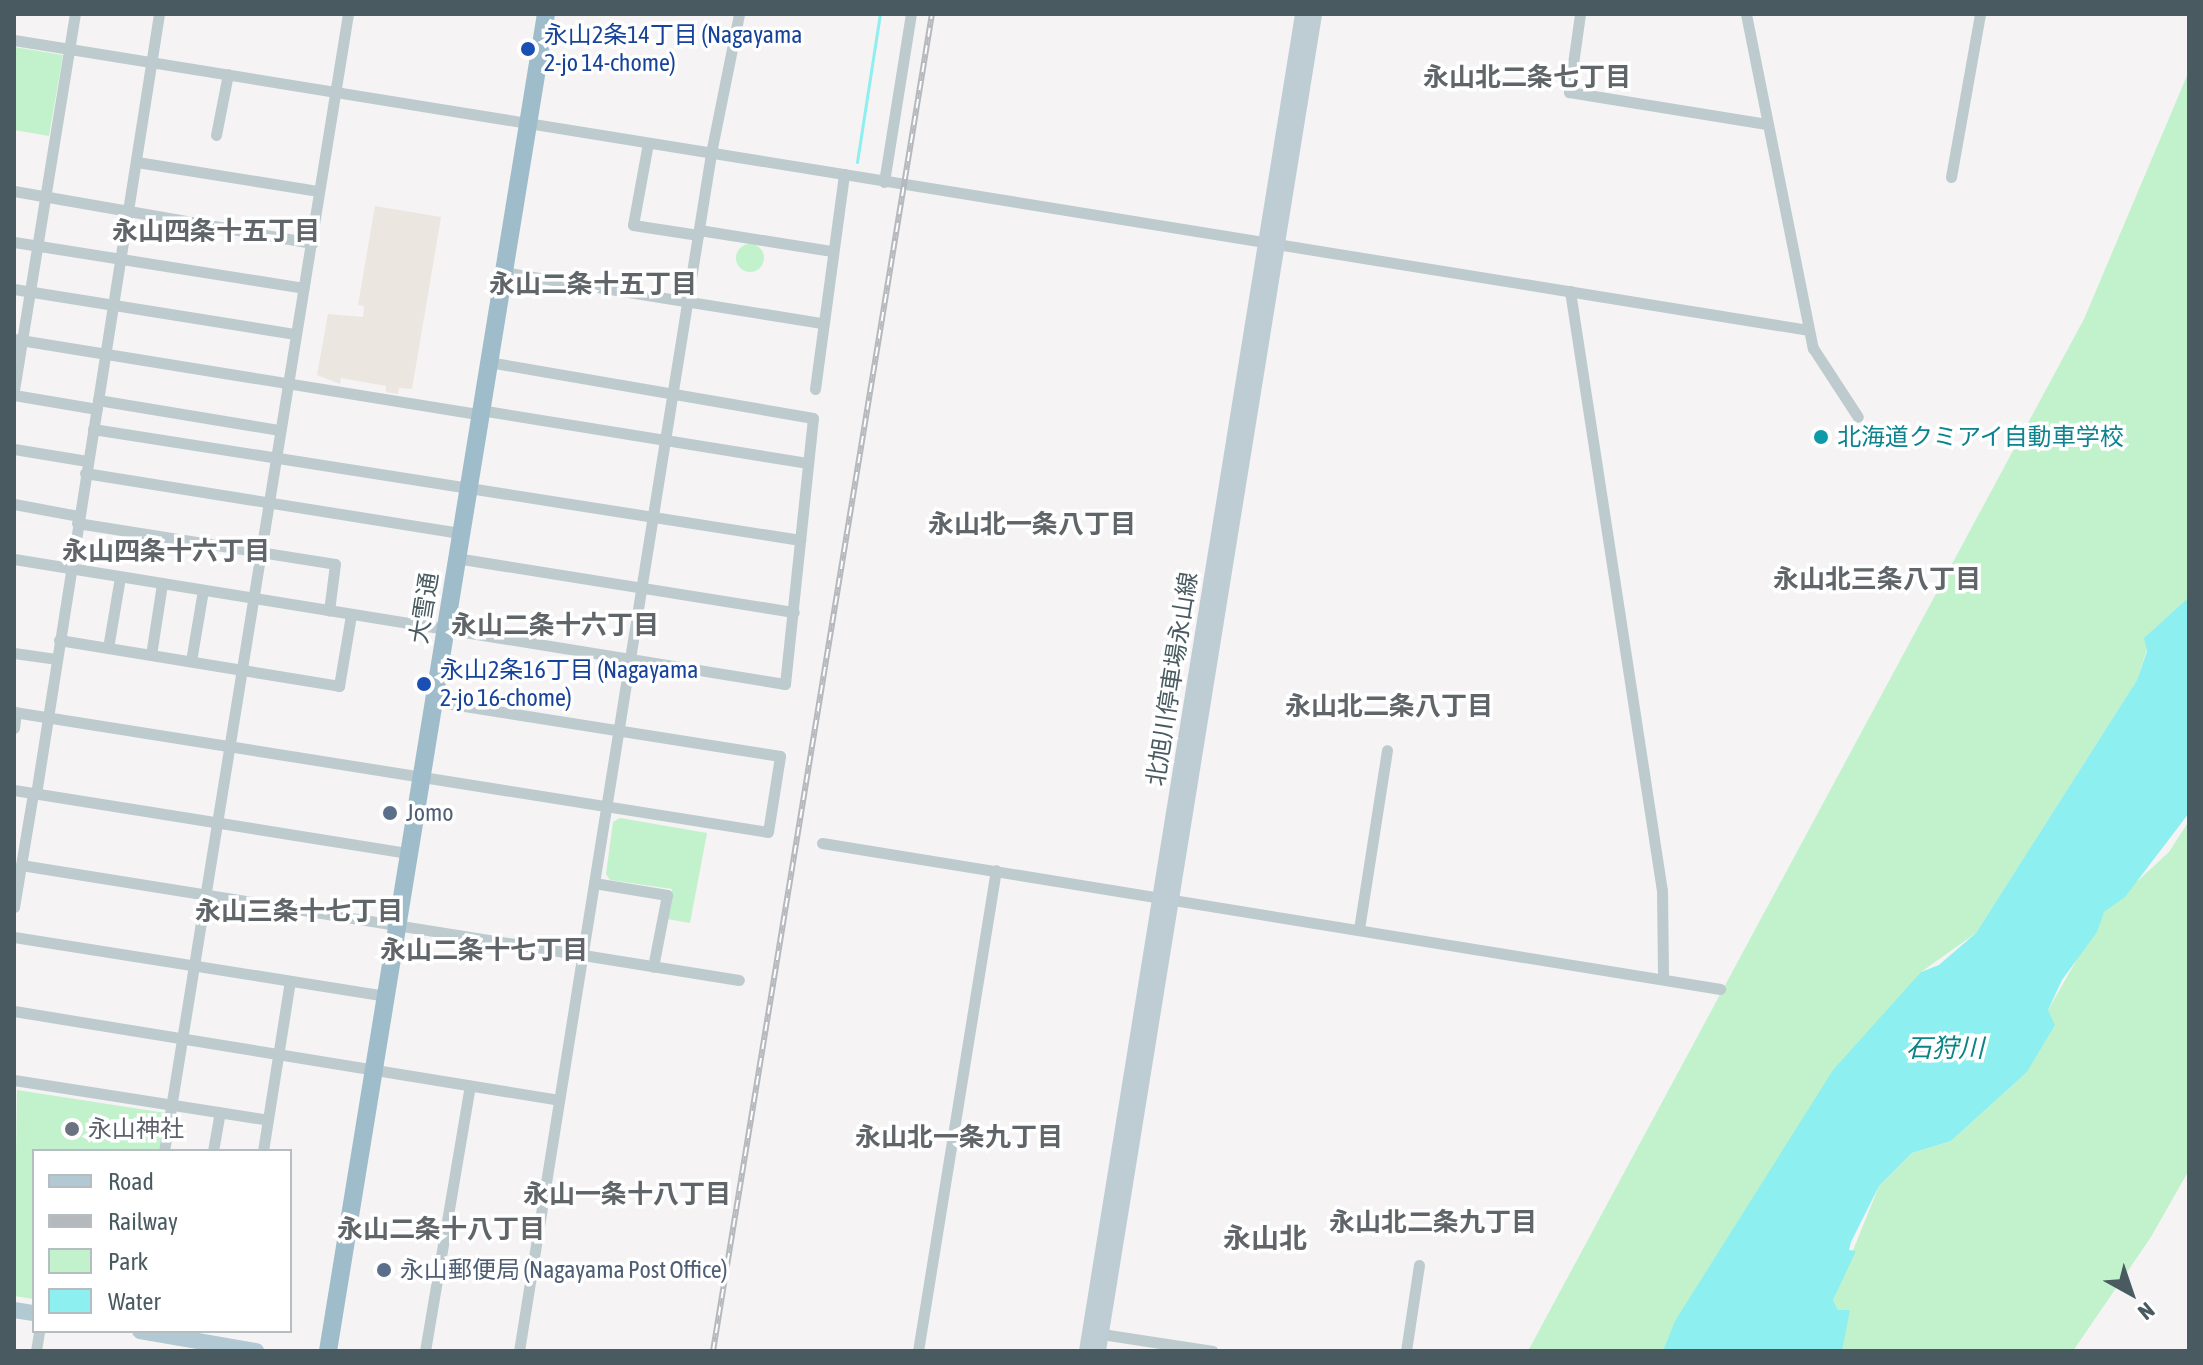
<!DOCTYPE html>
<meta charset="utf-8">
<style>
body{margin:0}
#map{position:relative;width:2203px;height:1365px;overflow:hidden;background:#f5f3f3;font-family:"Asap Condensed","Noto Sans JP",sans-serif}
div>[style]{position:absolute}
.commercial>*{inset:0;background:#ebe6e0}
.green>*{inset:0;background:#c2f2cb}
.round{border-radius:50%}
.water>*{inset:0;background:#8deff0}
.stream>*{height:3px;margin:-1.5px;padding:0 1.5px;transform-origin:1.5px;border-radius:1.5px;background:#8deff0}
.minor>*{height:11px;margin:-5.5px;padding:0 5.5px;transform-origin:5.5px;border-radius:5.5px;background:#bdcbcf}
.secondary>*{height:14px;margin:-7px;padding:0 7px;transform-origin:7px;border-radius:7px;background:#becdd4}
.primary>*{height:16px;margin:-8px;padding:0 8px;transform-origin:8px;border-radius:8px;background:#b2c8d2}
.trunk>*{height:18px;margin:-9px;padding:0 9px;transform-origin:9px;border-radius:9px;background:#9ebcca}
.rail>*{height:6px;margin-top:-3px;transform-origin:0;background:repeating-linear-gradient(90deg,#fff 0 9px,#b5b9bd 0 18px);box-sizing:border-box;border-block:2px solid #b5b9bd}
.dots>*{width:22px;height:22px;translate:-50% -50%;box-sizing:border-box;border:4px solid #fff;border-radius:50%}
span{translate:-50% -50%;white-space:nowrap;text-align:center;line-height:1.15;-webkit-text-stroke:7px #fff;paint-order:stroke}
.transit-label{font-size:24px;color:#164399}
.left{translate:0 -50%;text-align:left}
.culture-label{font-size:24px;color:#0d838f}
.street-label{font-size:24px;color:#495b61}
.service-label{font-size:24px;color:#4e5e75}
.worship-label{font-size:24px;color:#5b616d}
.neighbourhood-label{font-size:26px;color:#5f6568;font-weight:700}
.water-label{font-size:26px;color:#0a8485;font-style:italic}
.quarter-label{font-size:28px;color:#5f6568;font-weight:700}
.frame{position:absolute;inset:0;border:16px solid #495b61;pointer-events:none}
.legend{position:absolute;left:32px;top:1149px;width:260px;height:184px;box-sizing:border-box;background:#fff;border:2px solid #b6bdc0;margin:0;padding:10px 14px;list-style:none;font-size:24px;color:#495b61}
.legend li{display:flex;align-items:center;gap:16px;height:40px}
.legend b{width:40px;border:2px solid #b6bdc0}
.north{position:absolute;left:2091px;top:1253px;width:80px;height:80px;-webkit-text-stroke:6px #fff;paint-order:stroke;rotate:140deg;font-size:22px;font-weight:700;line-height:32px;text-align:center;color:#495b61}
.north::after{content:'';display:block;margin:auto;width:28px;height:36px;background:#495b61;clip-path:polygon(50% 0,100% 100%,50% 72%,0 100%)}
</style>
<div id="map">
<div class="commercial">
<div style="clip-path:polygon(375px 206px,441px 217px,412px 389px,399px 388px,398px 394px,386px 392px,386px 386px,341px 378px,340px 384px,317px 375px,328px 314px,363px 317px,364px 306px,358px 305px)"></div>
</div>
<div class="green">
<div style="clip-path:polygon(14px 47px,63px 55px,49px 136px,14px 130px)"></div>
<div style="clip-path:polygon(2189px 71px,2189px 597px,2153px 630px,2137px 680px,1976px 933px,1921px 972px,1672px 1351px,1528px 1351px,2084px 319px)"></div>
<div class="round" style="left:736px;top:244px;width:28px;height:28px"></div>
<div style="clip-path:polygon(620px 818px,707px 833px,690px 923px,667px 919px,672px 889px,610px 880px,606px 874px,613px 822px)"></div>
<div style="clip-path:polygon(2189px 821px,2189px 1170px,2151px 1237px,2073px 1351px,1840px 1351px,1849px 1310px,1838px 1310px,1833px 1300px,1879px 1186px,1912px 1153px,1951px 1141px,2027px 1072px,2048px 1010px,2104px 912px,2169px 852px)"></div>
<div style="clip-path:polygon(17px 1090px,166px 1113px,159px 1151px,34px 1151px,34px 1299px,14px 1296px)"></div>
</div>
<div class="water">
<div style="clip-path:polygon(2189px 597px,2189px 813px,2125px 897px,2104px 912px,2097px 932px,2062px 980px,2048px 1010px,2055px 1025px,2027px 1072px,1951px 1141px,1912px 1153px,1879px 1186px,1851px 1242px,1849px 1250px,1856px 1251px,1833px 1300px,1838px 1310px,1850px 1310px,1842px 1351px,1663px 1351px,1675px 1321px,1833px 1070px,1921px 972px,1939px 965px,1976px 933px,2137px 680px,2147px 651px,2144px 638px)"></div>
</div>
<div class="stream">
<div style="left:857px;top:162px;width:150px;rotate:-81.2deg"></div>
</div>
<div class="minor">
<div style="left:1580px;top:14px;width:79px;rotate:98deg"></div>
<div style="left:1569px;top:92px;width:200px;rotate:9.2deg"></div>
<div style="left:1746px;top:14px;width:341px;rotate:78.7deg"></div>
<div style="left:1813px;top:348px;width:82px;rotate:56.9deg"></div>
<div style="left:14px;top:40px;width:1817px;rotate:9.18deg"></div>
<div style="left:216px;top:135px;width:62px;rotate:-78.9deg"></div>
<div style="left:648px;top:143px;width:83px;rotate:100.4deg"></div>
<div style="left:633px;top:225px;width:66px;rotate:8.7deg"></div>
<div style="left:137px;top:162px;width:184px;rotate:9.1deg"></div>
<div style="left:1951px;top:177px;width:166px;rotate:-79.9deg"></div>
<div style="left:884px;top:182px;width:170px;rotate:-80.9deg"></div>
<div style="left:14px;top:191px;width:303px;rotate:9.9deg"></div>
<div style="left:699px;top:230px;width:135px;rotate:9deg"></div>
<div style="left:14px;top:242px;width:293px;rotate:9deg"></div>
<div style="left:503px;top:272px;width:323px;rotate:9.1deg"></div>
<div style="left:14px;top:289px;width:285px;rotate:9.1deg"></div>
<div style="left:1570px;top:291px;width:607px;rotate:81.28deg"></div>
<div style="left:1662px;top:891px;width:87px;rotate:89.3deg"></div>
<div style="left:14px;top:339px;width:471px;rotate:9.2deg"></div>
<div style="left:815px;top:389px;width:217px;rotate:-82.3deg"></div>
<div style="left:14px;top:390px;width:381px;rotate:-80.8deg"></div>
<div style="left:14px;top:395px;width:84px;rotate:9.6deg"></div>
<div style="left:98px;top:400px;width:184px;rotate:9.4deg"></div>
<div style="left:480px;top:410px;width:331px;rotate:9.2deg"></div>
<div style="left:93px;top:429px;width:716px;rotate:8.92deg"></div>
<div style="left:14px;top:449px;width:74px;rotate:9.3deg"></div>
<div style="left:85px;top:473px;width:381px;rotate:9.1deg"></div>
<div style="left:14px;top:504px;width:65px;rotate:10.6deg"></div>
<div style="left:77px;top:523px;width:261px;rotate:9deg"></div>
<div style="left:335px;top:564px;width:47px;rotate:97.3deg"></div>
<div style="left:456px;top:558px;width:342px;rotate:9.1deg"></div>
<div style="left:14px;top:559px;width:781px;rotate:9.21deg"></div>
<div style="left:785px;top:684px;width:267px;rotate:-84deg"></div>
<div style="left:813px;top:418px;width:330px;rotate:-170.2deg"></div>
<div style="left:59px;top:640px;width:284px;rotate:9.3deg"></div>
<div style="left:339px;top:686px;width:72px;rotate:-80.4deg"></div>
<div style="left:108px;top:648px;width:72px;rotate:-80.4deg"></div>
<div style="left:14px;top:653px;width:42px;rotate:8.1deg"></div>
<div style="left:151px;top:655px;width:72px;rotate:-81.2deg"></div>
<div style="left:191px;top:661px;width:72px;rotate:-80.4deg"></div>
<div style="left:14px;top:712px;width:763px;rotate:9.04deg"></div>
<div style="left:768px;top:832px;width:77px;rotate:-81deg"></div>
<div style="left:780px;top:756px;width:350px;rotate:-171deg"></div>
<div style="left:14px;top:728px;width:16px;rotate:-83deg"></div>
<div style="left:14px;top:790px;width:399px;rotate:9.1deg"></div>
<div style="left:36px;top:794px;width:790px;rotate:-81.04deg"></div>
<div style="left:822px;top:843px;width:910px;rotate:9.23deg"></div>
<div style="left:21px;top:865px;width:727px;rotate:9.1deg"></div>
<div style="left:594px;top:883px;width:74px;rotate:9.3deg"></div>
<div style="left:667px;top:895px;width:73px;rotate:101deg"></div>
<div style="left:14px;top:907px;width:116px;rotate:-80.5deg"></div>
<div style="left:1359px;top:929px;width:181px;rotate:-81.1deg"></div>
<div style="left:14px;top:937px;width:376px;rotate:9deg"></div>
<div style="left:14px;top:1011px;width:552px;rotate:9.27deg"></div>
<div style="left:14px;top:1080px;width:257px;rotate:8.9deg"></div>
<div style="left:164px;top:1151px;width:1152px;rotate:-80.81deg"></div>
<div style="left:213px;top:1151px;width:39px;rotate:-80deg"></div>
<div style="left:263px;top:1151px;width:172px;rotate:-81deg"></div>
<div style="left:1095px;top:1333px;width:119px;rotate:8.7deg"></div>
<div style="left:36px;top:1351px;width:20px;rotate:-81deg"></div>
<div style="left:425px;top:1351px;width:269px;rotate:-80.4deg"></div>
<div style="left:519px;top:1351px;width:1213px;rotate:-80.89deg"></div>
<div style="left:711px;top:153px;width:142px;rotate:-78.6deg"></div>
<div style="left:918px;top:1351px;width:487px;rotate:-80.8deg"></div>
<div style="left:1406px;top:1351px;width:87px;rotate:-81.4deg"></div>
</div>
<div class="secondary">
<div style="left:1086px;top:1351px;width:1354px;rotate:-80.82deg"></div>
<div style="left:1099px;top:1351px;width:1354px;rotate:-80.82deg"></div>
</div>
<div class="primary">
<div style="left:14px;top:1310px;width:20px;rotate:9deg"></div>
<div style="left:140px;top:1331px;width:118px;rotate:9.8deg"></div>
</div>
<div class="trunk">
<div style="left:328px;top:1351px;width:1355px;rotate:-80.74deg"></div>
</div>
<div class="rail">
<div style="left:713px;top:1351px;width:1355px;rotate:-80.7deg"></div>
</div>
<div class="dots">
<div style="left:528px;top:49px;background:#1a4fb4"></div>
<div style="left:1821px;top:437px;background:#0f9aa8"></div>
<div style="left:424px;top:684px;background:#1a4fb4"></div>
<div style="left:390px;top:813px;background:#5c6f8a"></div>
<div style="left:72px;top:1129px;background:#6b7280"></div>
<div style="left:384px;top:1270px;background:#5c6f8a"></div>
</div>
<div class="transit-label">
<span class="left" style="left:544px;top:49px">永山2条14丁目 (Nagayama<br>2-jo 14-chome)</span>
<span class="left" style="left:440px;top:684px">永山2条16丁目 (Nagayama<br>2-jo 16-chome)</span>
</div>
<div class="culture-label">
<span class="left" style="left:1837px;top:437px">北海道クミアイ自動車学校</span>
</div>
<div class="street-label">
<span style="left:424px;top:608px;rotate:-81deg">大雪通</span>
<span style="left:1172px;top:679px;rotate:-81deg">北旭川停車場永山線</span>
</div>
<div class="service-label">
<span class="left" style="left:406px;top:813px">Jomo</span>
<span class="left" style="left:400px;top:1270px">永山郵便局 (Nagayama Post Office)</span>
</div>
<div class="worship-label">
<span class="left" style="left:88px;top:1129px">永山神社</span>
</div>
<div class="neighbourhood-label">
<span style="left:1527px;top:78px">永山北二条七丁目</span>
<span style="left:216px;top:232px">永山四条十五丁目</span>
<span style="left:593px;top:285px">永山二条十五丁目</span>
<span style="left:1032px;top:525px">永山北一条八丁目</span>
<span style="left:166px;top:552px">永山四条十六丁目</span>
<span style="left:1877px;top:580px">永山北三条八丁目</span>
<span style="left:555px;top:626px">永山二条十六丁目</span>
<span style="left:1389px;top:707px">永山北二条八丁目</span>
<span style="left:299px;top:912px">永山三条十七丁目</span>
<span style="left:484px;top:951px">永山二条十七丁目</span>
<span style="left:959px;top:1138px">永山北一条九丁目</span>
<span style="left:627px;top:1195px">永山一条十八丁目</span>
<span style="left:1433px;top:1223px">永山北二条九丁目</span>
<span style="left:441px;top:1230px">永山二条十八丁目</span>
</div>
<div class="water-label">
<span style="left:1945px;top:1049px">石狩川</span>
</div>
<div class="quarter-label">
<span style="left:1265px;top:1238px">永山北</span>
</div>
<div class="frame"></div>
<ul class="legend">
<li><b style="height:10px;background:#b2c8d2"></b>Road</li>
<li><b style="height:10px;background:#b5b9bd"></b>Railway</li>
<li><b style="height:22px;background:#c2f2cb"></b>Park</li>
<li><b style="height:22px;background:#8deff0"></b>Water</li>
</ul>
<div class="north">N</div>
</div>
